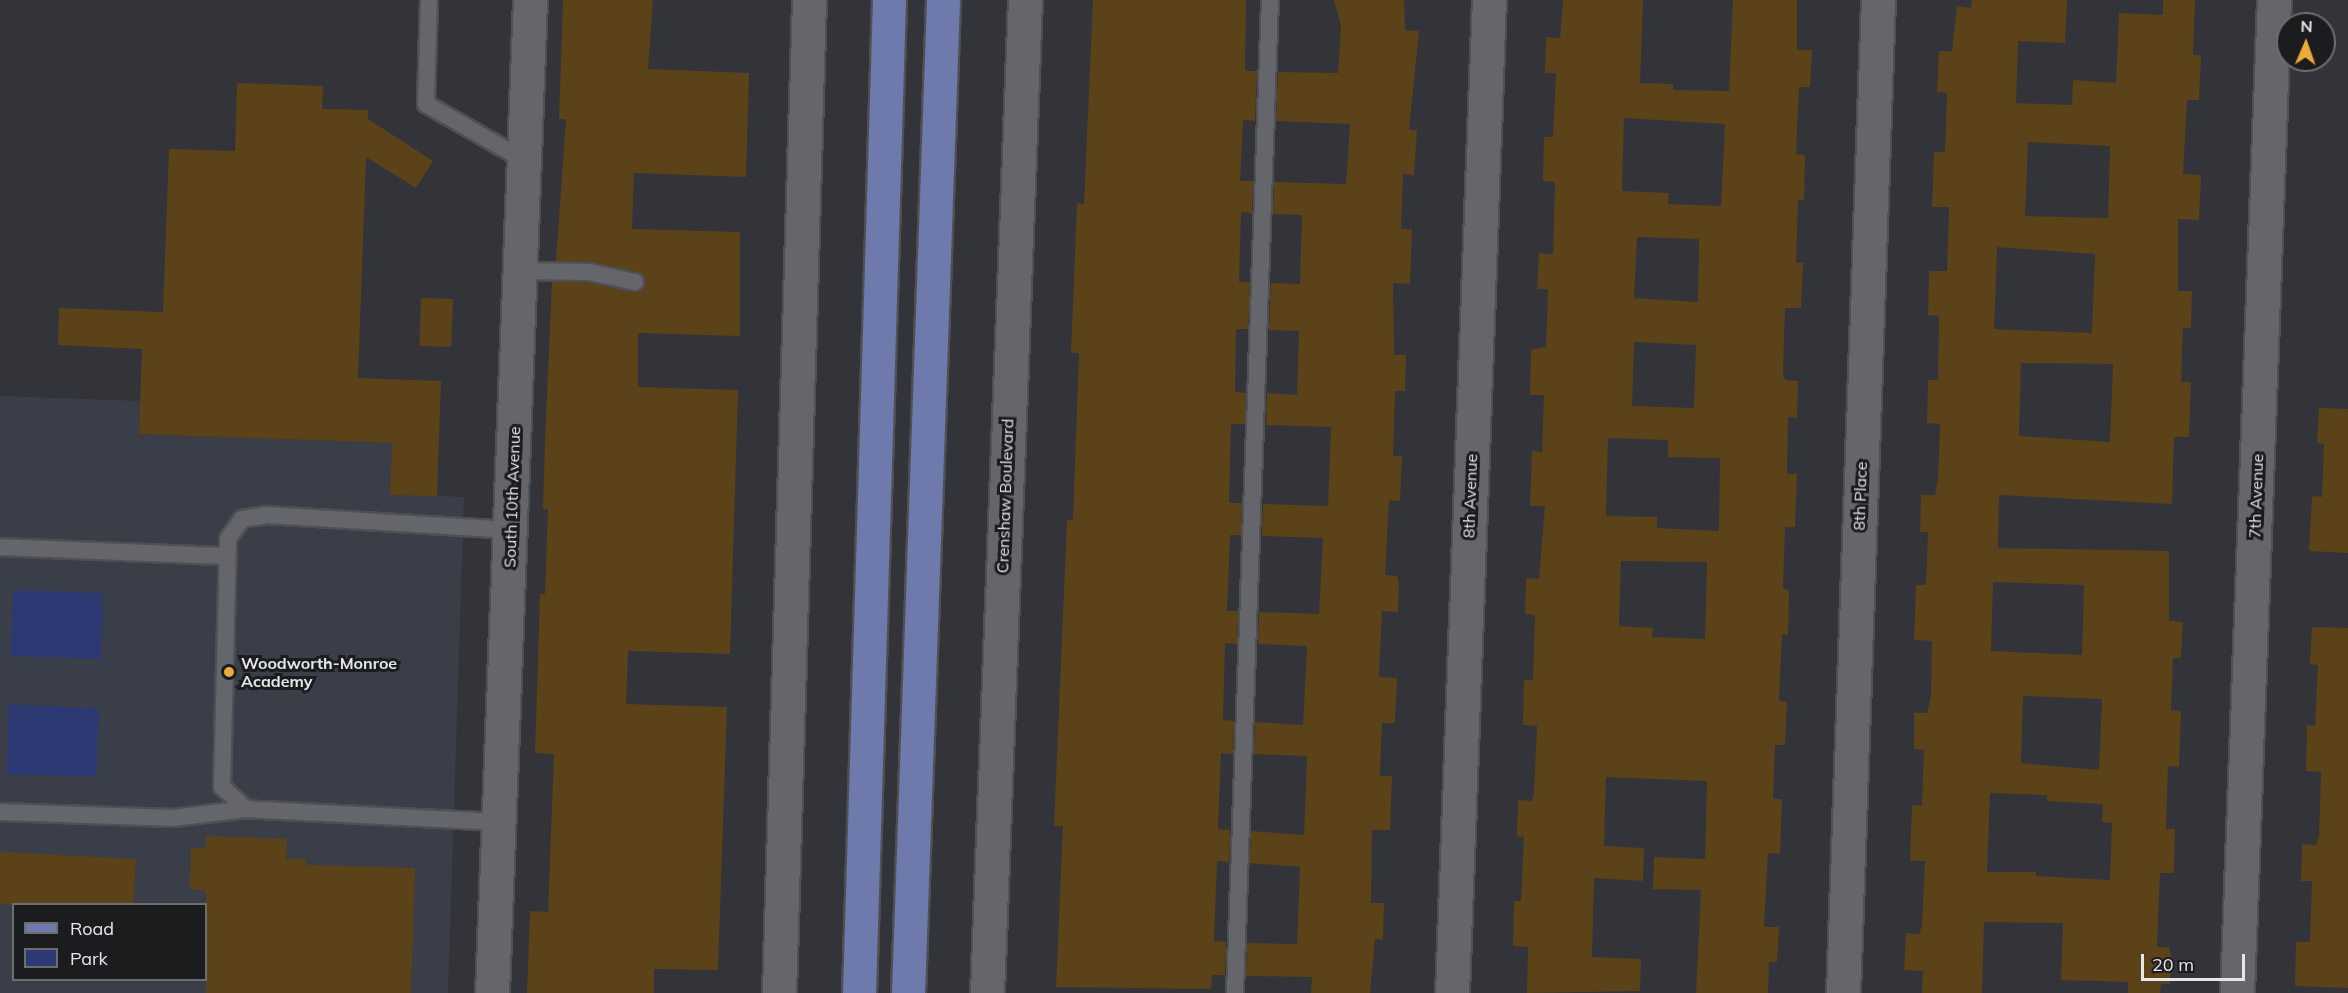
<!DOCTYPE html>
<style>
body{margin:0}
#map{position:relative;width:2348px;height:993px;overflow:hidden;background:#323439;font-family:Mulish,sans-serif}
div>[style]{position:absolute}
.built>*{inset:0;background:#3a3e49}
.green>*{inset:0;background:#2d3973;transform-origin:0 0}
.building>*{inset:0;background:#5c4218;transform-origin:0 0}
.roads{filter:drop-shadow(2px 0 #4f5054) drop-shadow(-2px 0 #4f5054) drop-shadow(0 2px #4f5054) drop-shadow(0 -2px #4f5054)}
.service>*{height:16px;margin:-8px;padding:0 8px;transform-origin:8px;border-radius:8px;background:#64666c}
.minor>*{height:33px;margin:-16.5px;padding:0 16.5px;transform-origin:16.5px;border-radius:16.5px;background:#64666c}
.primary>*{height:33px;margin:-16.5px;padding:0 16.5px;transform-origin:16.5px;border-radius:16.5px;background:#6e7aab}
.dots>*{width:16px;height:16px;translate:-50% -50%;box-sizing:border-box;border:3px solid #1b1c1e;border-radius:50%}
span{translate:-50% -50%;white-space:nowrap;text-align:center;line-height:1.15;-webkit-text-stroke:6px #1b1c1e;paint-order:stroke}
.street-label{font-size:16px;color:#e5e6e9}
.poi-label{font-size:16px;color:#e5e6e9;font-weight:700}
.left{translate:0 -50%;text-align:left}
.legend{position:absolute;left:12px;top:903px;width:195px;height:78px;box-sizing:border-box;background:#1b1c1e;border:2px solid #6c6d6f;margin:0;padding:8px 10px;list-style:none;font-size:18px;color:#e5e6e9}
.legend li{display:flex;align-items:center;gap:12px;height:30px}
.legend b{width:30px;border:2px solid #6c6d6f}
.north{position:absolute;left:2276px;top:12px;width:60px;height:60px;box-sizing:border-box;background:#1b1c1e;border:2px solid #6c6d6f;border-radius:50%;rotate:2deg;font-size:16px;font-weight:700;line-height:24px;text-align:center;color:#e5e6e9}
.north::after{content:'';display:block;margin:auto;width:21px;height:27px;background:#ebaa39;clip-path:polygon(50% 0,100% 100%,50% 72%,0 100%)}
.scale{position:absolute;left:2141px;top:954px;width:104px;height:27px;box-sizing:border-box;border:3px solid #e5e6e9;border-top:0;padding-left:8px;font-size:18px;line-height:21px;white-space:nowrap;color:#e5e6e9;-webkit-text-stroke:4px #1b1c1e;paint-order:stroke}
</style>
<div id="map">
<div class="built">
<div style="clip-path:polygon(evenodd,0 396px,140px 401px,139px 434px,392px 443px,390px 494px,464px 497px,448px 993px,0 993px,0 396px,14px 904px,206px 904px,206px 980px,14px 980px,14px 904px)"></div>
</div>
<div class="green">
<div style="left:13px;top:590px;width:90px;height:66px;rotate:2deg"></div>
<div style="left:9px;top:705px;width:90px;height:69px;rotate:2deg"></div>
</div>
<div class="building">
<div style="clip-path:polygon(563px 0,653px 0,648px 69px,749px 73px,746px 177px,634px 173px,632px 229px,740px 232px,740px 336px,638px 333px,638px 387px,738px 390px,730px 654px,628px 651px,626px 704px,727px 707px,718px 970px,654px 969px,654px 993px,527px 993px,530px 911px,548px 912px,554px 754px,535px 753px,540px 594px,545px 594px,548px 509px,543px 509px,545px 440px,552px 282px,588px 282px,633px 292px,645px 284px,637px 272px,591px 262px,556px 261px,566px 119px,559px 119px)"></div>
<div style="clip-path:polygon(1093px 0,1246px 0,1245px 71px,1257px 71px,1255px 121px,1243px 120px,1240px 181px,1253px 181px,1252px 213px,1241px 212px,1239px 282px,1250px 282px,1248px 329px,1236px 329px,1235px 392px,1246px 393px,1245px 424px,1231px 424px,1229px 503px,1242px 503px,1241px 535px,1230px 535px,1227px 611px,1238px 611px,1237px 644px,1225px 643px,1223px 720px,1234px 721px,1233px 754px,1221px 753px,1218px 829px,1230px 830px,1229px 862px,1217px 861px,1214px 941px,1226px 942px,1225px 975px,1212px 975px,1211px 989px,1056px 987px,1063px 826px,1054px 826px,1067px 520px,1073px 520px,1079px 353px,1071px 353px,1077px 203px,1084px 204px)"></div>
<div style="clip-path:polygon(1334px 0,1404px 0,1405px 30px,1419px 31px,1409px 130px,1417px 130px,1414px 175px,1403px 174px,1401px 229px,1412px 229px,1410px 284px,1393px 283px,1394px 355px,1406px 355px,1405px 391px,1395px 391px,1393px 456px,1402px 456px,1400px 501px,1389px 500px,1385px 575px,1397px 576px,1399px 583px,1398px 612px,1382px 611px,1379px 677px,1397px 678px,1395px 723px,1382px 723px,1380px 776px,1392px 776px,1390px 830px,1372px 830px,1371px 903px,1384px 903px,1383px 940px,1375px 939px,1370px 993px,1311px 993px,1312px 977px,1246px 976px,1247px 943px,1297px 944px,1300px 867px,1250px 863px,1251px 831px,1304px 835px,1307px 756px,1254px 754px,1255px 722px,1303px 725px,1307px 646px,1258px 644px,1259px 612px,1319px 614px,1323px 538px,1262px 536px,1263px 504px,1328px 506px,1331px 427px,1266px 425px,1267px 393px,1297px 395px,1299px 331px,1269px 330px,1271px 283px,1300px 284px,1302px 215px,1273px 214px,1274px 182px,1346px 184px,1350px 124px,1276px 121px,1278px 72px,1338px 73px,1341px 27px)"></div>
<div style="clip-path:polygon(evenodd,1563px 0,1643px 0,1640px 83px,1673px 84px,1673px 90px,1729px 91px,1733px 0,1797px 0,1797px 50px,1812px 50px,1810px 87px,1799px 87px,1796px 154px,1805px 155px,1804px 200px,1798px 200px,1796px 263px,1803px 263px,1801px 308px,1785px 308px,1783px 372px,1785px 380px,1798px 381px,1797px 418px,1788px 417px,1787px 474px,1797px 474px,1795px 527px,1785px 527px,1783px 589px,1789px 590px,1788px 635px,1782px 634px,1779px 701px,1787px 702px,1785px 745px,1775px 745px,1773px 799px,1782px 799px,1780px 854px,1768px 853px,1764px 927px,1779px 927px,1777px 962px,1769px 962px,1768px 993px,1696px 993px,1701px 890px,1653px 889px,1654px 857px,1705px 859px,1707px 781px,1606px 777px,1604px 846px,1644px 848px,1643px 881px,1594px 878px,1592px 957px,1641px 959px,1640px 991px,1527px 993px,1528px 947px,1513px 946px,1514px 901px,1521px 901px,1524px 837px,1517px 836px,1518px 800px,1532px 801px,1534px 792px,1537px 726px,1523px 725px,1524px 680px,1533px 680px,1535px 615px,1525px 614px,1526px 578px,1539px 579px,1545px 506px,1530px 506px,1532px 451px,1542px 452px,1544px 395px,1530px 395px,1531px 350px,1546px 347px,1548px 289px,1537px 289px,1539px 253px,1553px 254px,1555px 182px,1543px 181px,1544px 137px,1553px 137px,1556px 73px,1545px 73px,1546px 37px,1560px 38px,1563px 0,1624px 118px,1725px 124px,1721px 206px,1668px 204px,1669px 193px,1622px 191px,1624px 118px,1563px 0,1637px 237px,1699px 239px,1698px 302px,1634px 298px,1637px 237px,1563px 0,1634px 342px,1696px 345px,1694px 408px,1632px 406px,1634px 342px,1563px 0,1608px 438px,1668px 440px,1668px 457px,1720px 458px,1719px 531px,1657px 528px,1657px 517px,1606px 516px,1608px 438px,1563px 0,1621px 561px,1707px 562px,1705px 639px,1652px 637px,1653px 628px,1619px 626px,1621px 561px)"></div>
<div style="clip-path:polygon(evenodd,1972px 0,2067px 0,2065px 43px,2018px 41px,2016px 103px,2072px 105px,2073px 80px,2116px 83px,2119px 13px,2163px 15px,2163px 0,2195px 0,2193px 55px,2201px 55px,2199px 100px,2187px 100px,2183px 174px,2201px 175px,2199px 220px,2178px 219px,2178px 291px,2192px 291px,2191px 328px,2183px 328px,2181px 382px,2191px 382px,2189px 437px,2174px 437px,2172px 504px,1999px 495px,1998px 548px,2169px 551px,2169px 621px,2183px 622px,2181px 658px,2173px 658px,2171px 710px,2181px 711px,2179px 767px,2168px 766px,2166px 829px,2175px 829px,2174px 873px,2160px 873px,2157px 947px,2169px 947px,2171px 955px,2170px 984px,2161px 984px,2160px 993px,2128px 993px,2128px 982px,2061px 980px,2063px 923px,1984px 922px,1982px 993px,1922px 993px,1923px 971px,1904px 970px,1906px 933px,1919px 934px,1922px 926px,1925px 861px,1910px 861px,1912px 805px,1922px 806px,1924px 750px,1914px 749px,1914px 713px,1927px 713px,1931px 696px,1932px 641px,1914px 640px,1916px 585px,1926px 585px,1928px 532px,1920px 532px,1921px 495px,1935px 495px,1938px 478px,1940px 424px,1927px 423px,1928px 380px,1938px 380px,1939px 316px,1928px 315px,1929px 271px,1947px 271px,1949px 207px,1932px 207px,1934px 152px,1945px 152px,1947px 93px,1937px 92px,1939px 51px,1952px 51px,1957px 6px,1971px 8px,1972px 0,2028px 142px,2110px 146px,2108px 218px,2025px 216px,2028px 142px,1972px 0,1997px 247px,2095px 254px,2092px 333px,1994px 329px,1997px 247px,1972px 0,2021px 363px,2113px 364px,2110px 442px,2019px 436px,2021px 363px,1972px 0,1993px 582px,2084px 585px,2082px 655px,1991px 651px,1993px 582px,1972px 0,2023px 696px,2102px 699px,2099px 770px,2021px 763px,2023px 696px,1972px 0,1990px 793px,2047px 795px,2047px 801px,2103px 804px,2102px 822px,2112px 823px,2110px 880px,2036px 876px,2036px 872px,1987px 872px,1990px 793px)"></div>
<div style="clip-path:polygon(237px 83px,323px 86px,322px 109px,368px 110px,368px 119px,433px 161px,416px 188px,366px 157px,358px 378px,441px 381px,437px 496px,390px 495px,392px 443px,139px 434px,142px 349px,58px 345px,59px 308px,163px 312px,169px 149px,235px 151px)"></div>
<div style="left:421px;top:298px;width:32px;height:48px;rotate:2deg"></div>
<div style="clip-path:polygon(2319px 408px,2348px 409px,2348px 553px,2309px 551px,2312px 496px,2322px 497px,2324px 444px,2317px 443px)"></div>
<div style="clip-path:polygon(2312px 627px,2348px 628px,2348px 988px,2295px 986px,2296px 942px,2310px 942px,2312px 881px,2301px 881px,2302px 844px,2316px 845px,2319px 836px,2321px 772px,2306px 771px,2307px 725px,2315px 726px,2318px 665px,2310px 664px)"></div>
<div style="clip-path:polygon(206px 836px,287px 839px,286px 859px,306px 859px,306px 865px,415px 868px,411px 993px,206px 993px,206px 896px,204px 890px,190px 889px,191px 848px,206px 848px)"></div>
<div style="left:0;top:852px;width:136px;height:52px;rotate:3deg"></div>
</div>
<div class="roads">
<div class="service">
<div style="left:429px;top:0;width:104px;rotate:91.7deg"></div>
<div style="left:426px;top:104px;width:113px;rotate:29.7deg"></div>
<div style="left:520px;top:271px;width:69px;rotate:0.8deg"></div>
<div style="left:589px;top:272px;width:47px;rotate:12.3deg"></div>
<div style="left:0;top:547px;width:227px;rotate:2.3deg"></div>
<div style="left:0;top:812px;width:173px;rotate:2deg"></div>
<div style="left:173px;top:818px;width:74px;rotate:-7deg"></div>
<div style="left:499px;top:822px;width:253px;rotate:-177.1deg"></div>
<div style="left:246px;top:809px;width:33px;rotate:-137deg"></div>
<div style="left:222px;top:787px;width:248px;rotate:-88.6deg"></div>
<div style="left:228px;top:539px;width:24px;rotate:-55deg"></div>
<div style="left:242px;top:519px;width:24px;rotate:-9deg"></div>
<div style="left:266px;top:515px;width:245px;rotate:3.5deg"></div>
<div style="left:1235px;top:993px;width:994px;rotate:-87.98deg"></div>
</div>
<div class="minor">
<div style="left:492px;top:993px;width:994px;rotate:-87.81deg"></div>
<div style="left:779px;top:993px;width:993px;rotate:-88.27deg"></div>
<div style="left:987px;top:993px;width:994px;rotate:-87.81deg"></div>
<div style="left:1452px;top:993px;width:994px;rotate:-87.87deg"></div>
<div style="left:1843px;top:993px;width:994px;rotate:-87.98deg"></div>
<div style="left:2237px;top:993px;width:994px;rotate:-87.87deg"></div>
</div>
<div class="primary">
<div style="left:859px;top:993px;width:993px;rotate:-88.27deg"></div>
<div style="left:908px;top:993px;width:994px;rotate:-87.98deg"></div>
</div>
</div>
<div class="dots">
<div style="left:229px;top:672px;background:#ebaa39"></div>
</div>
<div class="street-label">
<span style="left:1005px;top:496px;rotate:-88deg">Crenshaw Boulevard</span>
<span style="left:1470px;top:496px;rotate:-88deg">8th Avenue</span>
<span style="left:1860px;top:496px;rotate:-88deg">8th Place</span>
<span style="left:2256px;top:496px;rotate:-88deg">7th Avenue</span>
<span style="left:512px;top:497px;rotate:-88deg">South 10th Avenue</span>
</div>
<div class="poi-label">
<span class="left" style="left:241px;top:672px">Woodworth-Monroe<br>Academy</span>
</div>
<ul class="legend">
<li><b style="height:8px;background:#6e7aab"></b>Road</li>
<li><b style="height:16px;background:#2d3973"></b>Park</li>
</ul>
<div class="north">N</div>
<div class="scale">20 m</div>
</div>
